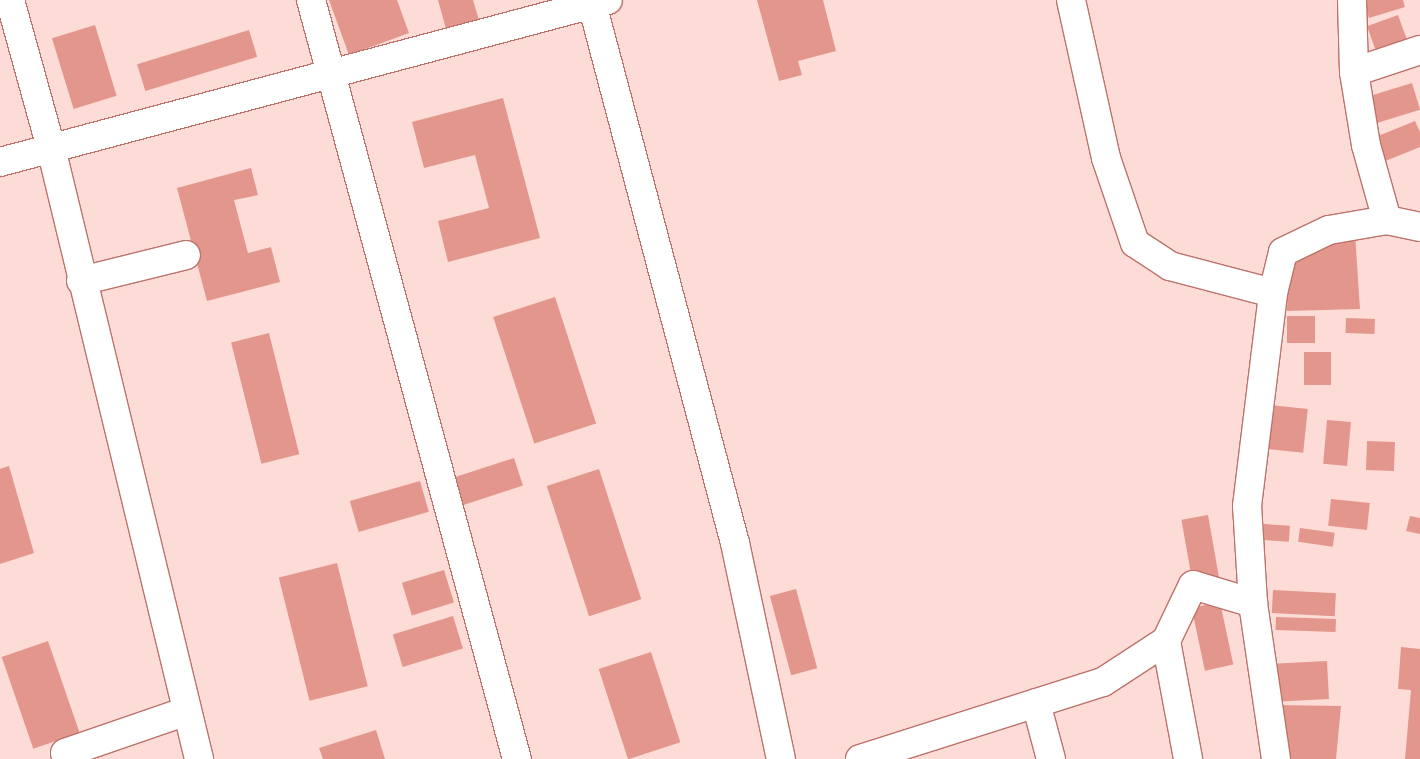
<!DOCTYPE html>
<style>
body{margin:0}
#map{position:relative;width:1420px;height:759px;overflow:hidden;background:#fddcd7;font-family:"Open Sans",sans-serif}
div>[style]{position:absolute}
.building>*{inset:0;background:#e3968b;transform-origin:0 0}
.roads{filter:drop-shadow(1px 0 #bc7269) drop-shadow(-1px 0 #bc7269) drop-shadow(0 1px #bc7269) drop-shadow(0 -1px #bc7269)}
.minor>*{height:28px;margin:-14px;padding:0 14px;transform-origin:14px;border-radius:14px;background:#fff}
span{translate:-50% -50%;white-space:nowrap;text-align:center;line-height:1.15;-webkit-text-stroke:4px #fddcd7;paint-order:stroke}
</style>
<div id="map">
<div class="building">
<div style="clip-path:polygon(329px 0,397px 0,409px 33px,349px 55px)"></div>
<div style="clip-path:polygon(438px 0,473px 0,479px 20px,446px 29px)"></div>
<div style="clip-path:polygon(757px 0,823px 0,836px 51px,798px 61px,802px 75px,779px 81px)"></div>
<div style="clip-path:polygon(1364px 0,1403px 0,1405px 7px,1369px 18px)"></div>
<div style="left:1398px;top:15px;width:30px;height:33px;rotate:70deg"></div>
<div style="left:95px;top:25px;width:74px;height:45px;rotate:73deg"></div>
<div style="left:249px;top:30px;width:28px;height:117px;rotate:73deg"></div>
<div style="left:1412px;top:83px;width:28px;height:46px;rotate:73deg"></div>
<div style="clip-path:polygon(503px 98px,540px 238px,448px 262px,438px 221px,489px 208px,475px 155px,424px 168px,412px 122px)"></div>
<div style="clip-path:polygon(1415px 121px,1420px 132px,1420px 147px,1383px 162px,1373px 138px)"></div>
<div style="clip-path:polygon(251px 168px,258px 195px,234px 200px,248px 253px,271px 247px,280px 282px,207px 301px,177px 188px)"></div>
<div style="clip-path:polygon(1355px 233px,1360px 309px,1287px 311px,1289px 262px)"></div>
<div style="left:555px;top:297px;width:133px;height:65px;rotate:72deg"></div>
<div style="left:1287px;top:316px;width:28px;height:27px"></div>
<div style="left:1346px;top:318px;width:29px;height:15px;rotate:2deg"></div>
<div style="left:269px;top:333px;width:125px;height:39px;rotate:76deg"></div>
<div style="left:1304px;top:352px;width:27px;height:33px"></div>
<div style="left:1269px;top:405px;width:39px;height:44px;rotate:6deg"></div>
<div style="left:1327px;top:420px;width:24px;height:44px;rotate:5deg"></div>
<div style="left:1367px;top:441px;width:28px;height:29px;rotate:2deg"></div>
<div style="left:514px;top:458px;width:29px;height:65px;rotate:72deg"></div>
<div style="clip-path:polygon(9px 466px,34px 553px,0 564px,0 469px)"></div>
<div style="left:599px;top:469px;width:137px;height:55px;rotate:72deg"></div>
<div style="left:420px;top:481px;width:32px;height:73px;rotate:74deg"></div>
<div style="left:1331px;top:499px;width:39px;height:27px;rotate:6deg"></div>
<div style="left:1208px;top:515px;width:63px;height:27px;rotate:80deg"></div>
<div style="clip-path:polygon(1410px 516px,1420px 518px,1420px 534px,1406px 531px)"></div>
<div style="left:1264px;top:524px;width:26px;height:16px;rotate:4deg"></div>
<div style="left:1300px;top:528px;width:35px;height:14px;rotate:8deg"></div>
<div style="left:337px;top:563px;width:127px;height:60px;rotate:76deg"></div>
<div style="left:444px;top:570px;width:34px;height:44px;rotate:73deg"></div>
<div style="left:796px;top:589px;width:82px;height:27px;rotate:75deg"></div>
<div style="left:1273px;top:590px;width:63px;height:23px;rotate:3deg"></div>
<div style="left:1220px;top:602px;width:64px;height:29px;rotate:78deg"></div>
<div style="left:453px;top:616px;width:34px;height:63px;rotate:73deg"></div>
<div style="left:1276px;top:617px;width:60px;height:13px;rotate:2deg"></div>
<div style="left:48px;top:641px;width:97px;height:49px;rotate:71deg"></div>
<div style="clip-path:polygon(1401px 647px,1420px 649px,1420px 759px,1405px 759px,1411px 690px,1398px 689px)"></div>
<div style="left:651px;top:652px;width:95px;height:55px;rotate:72deg"></div>
<div style="left:1327px;top:661px;width:38px;height:54px;rotate:87deg"></div>
<div style="clip-path:polygon(1277px 705px,1341px 706px,1336px 759px,1288px 759px)"></div>
<div style="clip-path:polygon(376px 730px,385px 759px,323px 759px,319px 748px)"></div>
</div>
<div class="roads">
<div class="minor">
<div style="left:10px;top:0;width:154px;rotate:74.5deg"></div>
<div style="left:51px;top:148px;width:629px;rotate:76.38deg"></div>
<div style="left:311px;top:0;width:786px;rotate:74.82deg"></div>
<div style="left:591px;top:0;width:562px;rotate:75.15deg"></div>
<div style="left:735px;top:543px;width:221px;rotate:78deg"></div>
<div style="left:1071px;top:0;width:162px;rotate:77.5deg"></div>
<div style="left:1106px;top:158px;width:90px;rotate:71.2deg"></div>
<div style="left:1135px;top:243px;width:42px;rotate:33.3deg"></div>
<div style="left:1170px;top:266px;width:106px;rotate:14.7deg"></div>
<div style="left:1352px;top:0;width:72px;rotate:88.4deg"></div>
<div style="left:1354px;top:72px;width:74px;rotate:80.7deg"></div>
<div style="left:1366px;top:145px;width:78px;rotate:74.4deg"></div>
<div style="left:1354px;top:72px;width:70px;rotate:-18.4deg"></div>
<div style="left:0;top:162px;width:629px;rotate:-14.92deg"></div>
<div style="left:81px;top:281px;width:108px;rotate:-13.9deg"></div>
<div style="left:1166px;top:641px;width:120px;rotate:79.4deg"></div>
<div style="left:1036px;top:703px;width:58px;rotate:75deg"></div>
<div style="left:65px;top:753px;width:129px;rotate:-19deg"></div>
<div style="left:860px;top:759px;width:255px;rotate:-17.6deg"></div>
<div style="left:1103px;top:682px;width:75px;rotate:-33.1deg"></div>
<div style="left:1166px;top:641px;width:62px;rotate:-64.3deg"></div>
<div style="left:1193px;top:585px;width:63px;rotate:16.7deg"></div>
<div style="left:1276px;top:759px;width:158px;rotate:-98.4deg"></div>
<div style="left:1253px;top:603px;width:97px;rotate:-93.5deg"></div>
<div style="left:1247px;top:506px;width:215px;rotate:-83deg"></div>
<div style="left:1273px;top:293px;width:42px;rotate:-76.3deg"></div>
<div style="left:1283px;top:252px;width:51px;rotate:-25.6deg"></div>
<div style="left:1329px;top:230px;width:59px;rotate:-9.8deg"></div>
<div style="left:1387px;top:220px;width:34px;rotate:12deg"></div>
</div>
</div>
</div>
